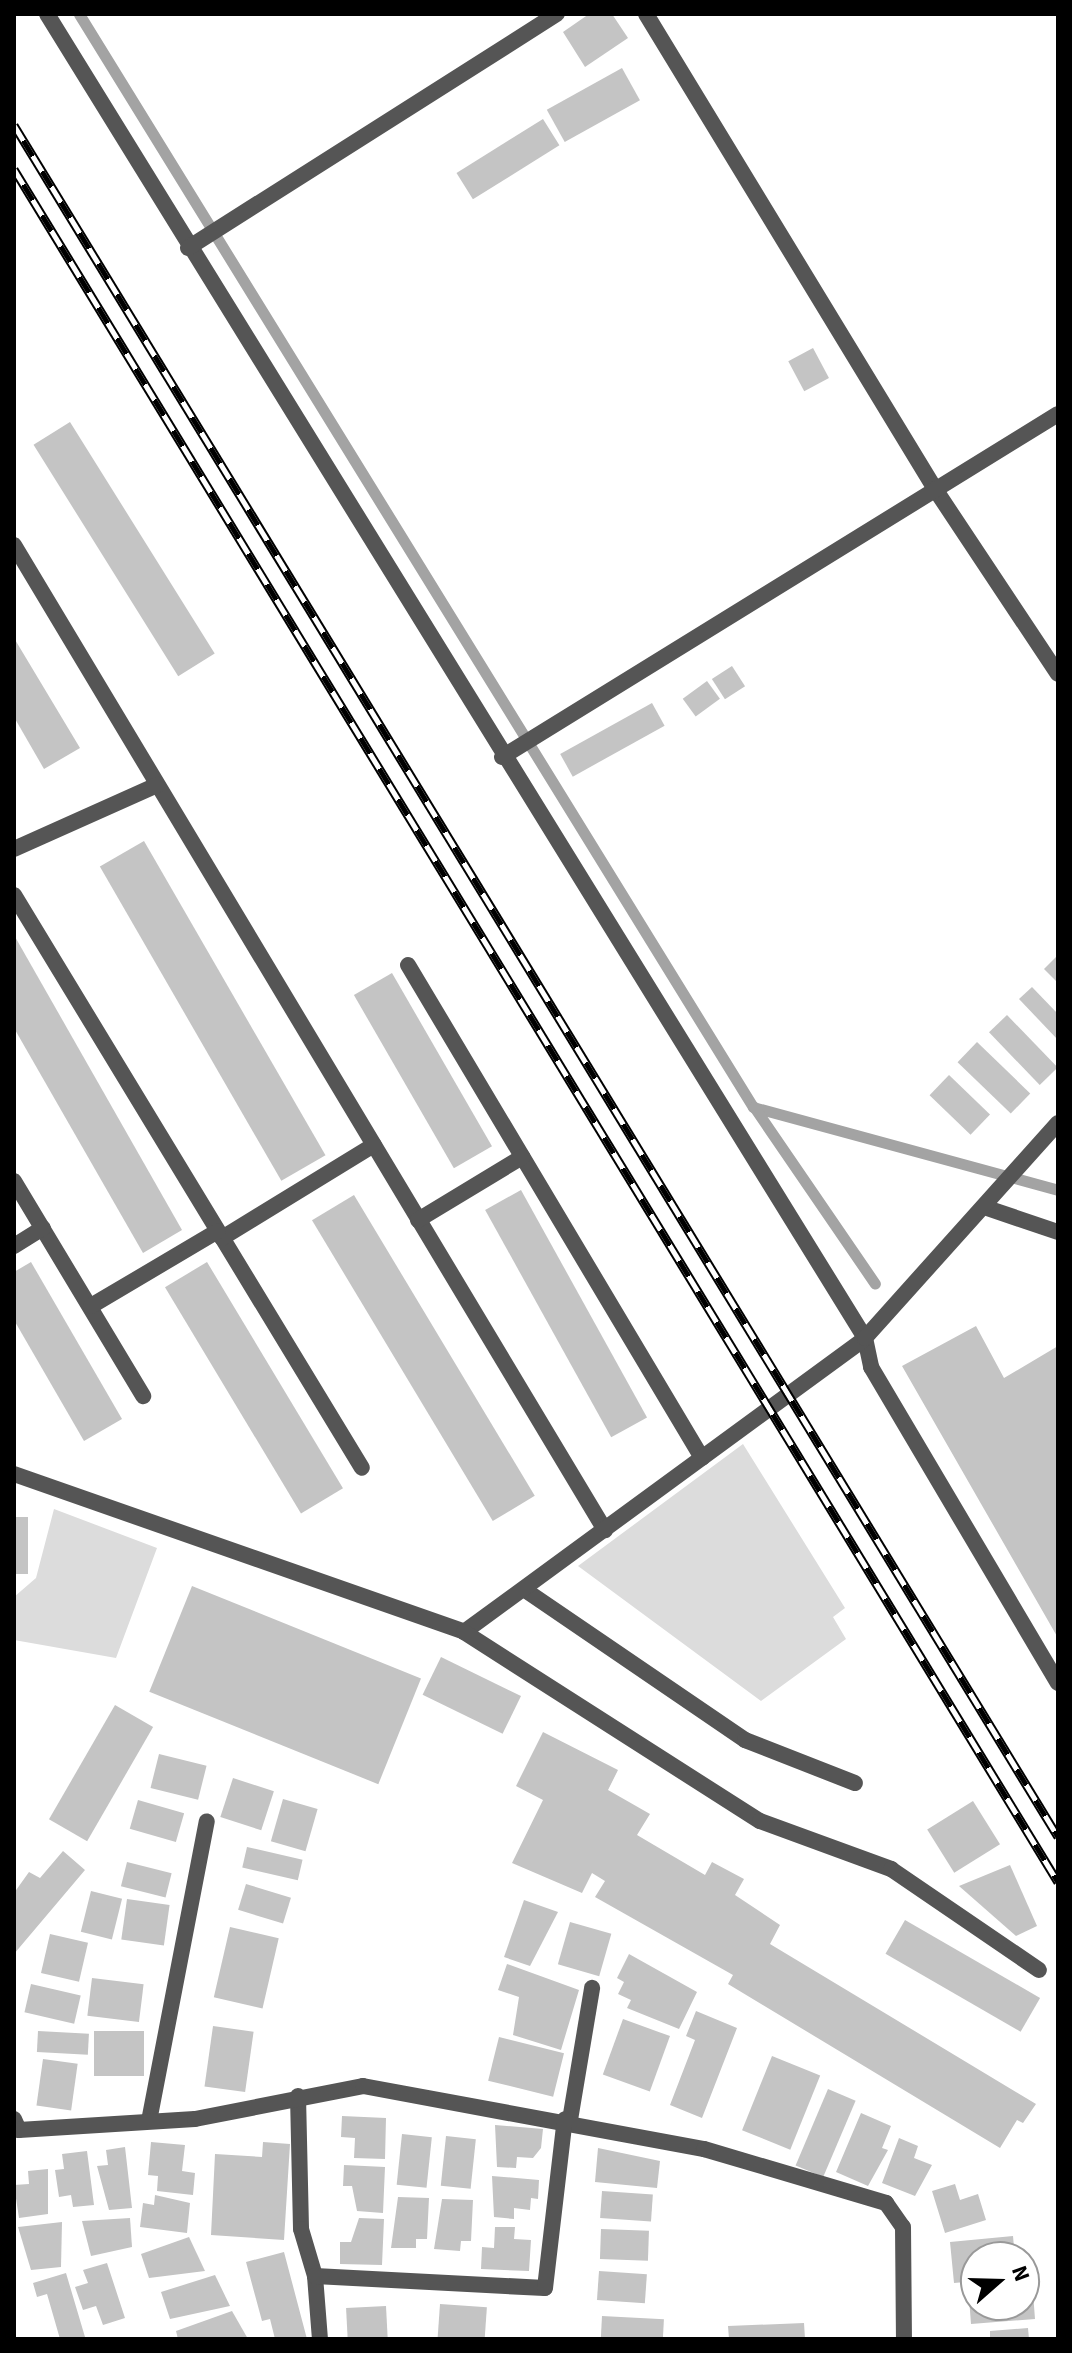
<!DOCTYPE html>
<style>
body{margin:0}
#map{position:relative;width:1072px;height:2353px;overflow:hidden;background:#fff;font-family:"Source Sans 3",sans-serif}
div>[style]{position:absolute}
.green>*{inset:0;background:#dcdcdc}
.stream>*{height:11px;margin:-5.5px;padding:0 5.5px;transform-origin:5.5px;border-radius:5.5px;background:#a3a3a3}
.building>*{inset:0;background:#c4c4c4;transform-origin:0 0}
.lane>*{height:16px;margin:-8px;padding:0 8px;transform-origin:8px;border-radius:8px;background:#555}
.street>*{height:16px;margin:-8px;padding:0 8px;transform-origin:8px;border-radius:8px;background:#555}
.rail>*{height:9px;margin-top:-4.5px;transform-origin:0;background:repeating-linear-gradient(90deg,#fff 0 18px,#000 0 36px);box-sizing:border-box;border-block:2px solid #000}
span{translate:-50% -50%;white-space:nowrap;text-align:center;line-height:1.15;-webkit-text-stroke:6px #fff;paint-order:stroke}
.frame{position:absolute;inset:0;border:16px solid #000;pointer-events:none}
.north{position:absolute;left:960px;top:2241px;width:80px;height:80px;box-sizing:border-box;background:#fff;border:2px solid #999;border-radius:50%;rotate:70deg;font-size:22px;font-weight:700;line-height:32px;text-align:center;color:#000}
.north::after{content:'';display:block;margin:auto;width:28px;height:36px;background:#000;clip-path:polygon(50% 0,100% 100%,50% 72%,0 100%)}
</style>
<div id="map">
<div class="green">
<div style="clip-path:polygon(743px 1444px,845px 1608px,833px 1617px,846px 1639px,761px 1701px,578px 1566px)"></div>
<div style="clip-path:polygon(54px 1509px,157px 1548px,116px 1658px,14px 1640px,14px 1597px,36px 1578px)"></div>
</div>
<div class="stream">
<div style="left:79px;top:14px;width:1284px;rotate:58.34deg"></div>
<div style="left:753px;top:1107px;width:316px;rotate:15.2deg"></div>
<div style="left:754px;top:1107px;width:214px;rotate:55.6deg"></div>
</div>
<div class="building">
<div style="clip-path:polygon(589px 14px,612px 14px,628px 38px,585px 67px,563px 32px)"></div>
<div style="left:622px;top:68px;width:37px;height:86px;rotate:61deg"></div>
<div style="left:543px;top:119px;width:31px;height:102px;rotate:58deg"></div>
<div style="left:813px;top:348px;width:34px;height:28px;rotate:62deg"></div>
<div style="left:70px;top:422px;width:273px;height:43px;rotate:58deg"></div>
<div style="clip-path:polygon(14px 638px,80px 748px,44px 769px,14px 717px)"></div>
<div style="left:732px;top:666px;width:24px;height:24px;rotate:57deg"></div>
<div style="left:707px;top:681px;width:22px;height:30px;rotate:54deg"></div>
<div style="left:652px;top:703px;width:26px;height:105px;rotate:61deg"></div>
<div style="left:144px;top:841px;width:363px;height:51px;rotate:60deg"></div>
<div style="clip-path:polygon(14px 935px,182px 1230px,143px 1253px,14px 1028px)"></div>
<div style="clip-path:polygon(1058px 955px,1058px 983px,1044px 969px)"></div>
<div style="left:392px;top:973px;width:200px;height:44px;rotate:60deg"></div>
<div style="clip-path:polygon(1032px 987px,1058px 1014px,1058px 1040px,1019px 999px)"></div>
<div style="left:1007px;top:1015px;width:73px;height:25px;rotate:46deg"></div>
<div style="left:977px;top:1042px;width:74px;height:28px;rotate:44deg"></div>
<div style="left:949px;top:1075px;width:57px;height:28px;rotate:44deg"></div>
<div style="left:521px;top:1190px;width:260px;height:41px;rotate:61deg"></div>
<div style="left:354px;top:1195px;width:351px;height:49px;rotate:59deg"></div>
<div style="clip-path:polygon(31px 1262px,122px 1419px,84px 1441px,14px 1320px,14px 1272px)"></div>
<div style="left:207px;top:1262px;width:264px;height:49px;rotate:59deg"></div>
<div style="clip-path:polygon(976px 1326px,1004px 1378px,1058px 1346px,1058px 1638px,902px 1366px)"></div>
<div style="left:14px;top:1517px;width:14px;height:57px"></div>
<div style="left:192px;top:1586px;width:247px;height:114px;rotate:22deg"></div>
<div style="left:441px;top:1657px;width:89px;height:42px;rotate:26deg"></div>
<div style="left:115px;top:1705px;width:44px;height:132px;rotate:30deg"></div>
<div style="clip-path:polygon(543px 1732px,618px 1770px,608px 1790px,650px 1814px,637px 1835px,705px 1875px,712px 1862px,744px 1879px,735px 1895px,780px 1925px,770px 1944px,1036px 2104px,1023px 2123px,1017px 2120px,1000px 2148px,728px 1984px,733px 1975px,595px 1897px,605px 1881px,592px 1873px,582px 1893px,512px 1863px,543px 1800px,516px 1786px)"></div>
<div style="left:159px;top:1754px;width:49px;height:35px;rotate:14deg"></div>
<div style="left:233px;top:1778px;width:43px;height:41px;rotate:18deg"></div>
<div style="left:283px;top:1799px;width:36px;height:44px;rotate:16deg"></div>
<div style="left:138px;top:1800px;width:48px;height:30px;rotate:16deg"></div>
<div style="left:973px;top:1801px;width:51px;height:54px;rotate:58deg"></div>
<div style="left:247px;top:1847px;width:57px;height:21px;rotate:13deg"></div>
<div style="clip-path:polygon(63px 1851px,85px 1870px,14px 1954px,14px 1893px,29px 1872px,40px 1878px)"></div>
<div style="left:127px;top:1862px;width:46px;height:25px;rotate:14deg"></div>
<div style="clip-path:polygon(1010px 1865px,1037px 1926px,1016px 1936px,959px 1886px)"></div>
<div style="left:246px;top:1884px;width:47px;height:27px;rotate:17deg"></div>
<div style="left:91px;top:1891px;width:32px;height:42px;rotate:14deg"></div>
<div style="left:127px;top:1899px;width:43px;height:41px;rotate:8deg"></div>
<div style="clip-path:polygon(524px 1900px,558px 1912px,530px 1966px,504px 1957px)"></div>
<div style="left:905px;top:1920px;width:156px;height:39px;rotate:30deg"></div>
<div style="left:570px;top:1922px;width:43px;height:44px;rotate:16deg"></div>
<div style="left:230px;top:1927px;width:50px;height:72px;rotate:13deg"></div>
<div style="left:50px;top:1934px;width:39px;height:40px;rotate:13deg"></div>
<div style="clip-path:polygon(629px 1954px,697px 1992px,679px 2029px,627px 2008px,631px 2000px,618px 1994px,624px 1982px,617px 1978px)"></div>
<div style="clip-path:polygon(507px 1964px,579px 1990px,561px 2050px,513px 2035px,519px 1997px,498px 1990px)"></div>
<div style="left:92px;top:1978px;width:52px;height:38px;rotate:7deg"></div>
<div style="left:31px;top:1984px;width:51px;height:29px;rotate:13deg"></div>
<div style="clip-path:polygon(696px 2011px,737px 2028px,702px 2118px,670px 2105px,695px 2040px,686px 2036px)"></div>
<div style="left:623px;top:2019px;width:50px;height:59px;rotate:20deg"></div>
<div style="left:213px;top:2026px;width:41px;height:61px;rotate:8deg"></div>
<div style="left:38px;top:2031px;width:51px;height:21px;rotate:3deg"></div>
<div style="left:94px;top:2031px;width:50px;height:45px"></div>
<div style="left:499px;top:2037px;width:67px;height:45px;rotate:14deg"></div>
<div style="left:772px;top:2056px;width:52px;height:80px;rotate:22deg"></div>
<div style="left:43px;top:2059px;width:35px;height:47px;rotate:8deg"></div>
<div style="left:828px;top:2089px;width:30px;height:83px;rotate:23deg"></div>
<div style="clip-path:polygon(861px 2113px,891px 2126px,882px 2148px,888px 2150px,868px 2186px,836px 2172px)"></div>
<div style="clip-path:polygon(342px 2116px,386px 2118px,385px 2159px,354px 2158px,355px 2138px,341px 2137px)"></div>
<div style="clip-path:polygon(495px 2125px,543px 2129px,541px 2148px,533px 2158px,517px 2157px,516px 2168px,497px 2167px)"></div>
<div style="left:402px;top:2134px;width:30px;height:51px;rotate:6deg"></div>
<div style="left:446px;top:2136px;width:30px;height:50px;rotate:6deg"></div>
<div style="clip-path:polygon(899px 2138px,918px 2146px,914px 2158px,932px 2165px,915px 2196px,882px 2183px)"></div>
<div style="clip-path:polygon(151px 2142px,185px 2145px,182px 2171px,195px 2173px,193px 2195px,157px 2191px,158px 2176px,148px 2175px)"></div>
<div style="clip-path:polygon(263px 2142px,290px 2144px,284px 2240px,211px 2235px,215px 2154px,262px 2157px)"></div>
<div style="clip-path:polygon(125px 2147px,132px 2208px,109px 2210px,97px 2166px,108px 2165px,106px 2150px)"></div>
<div style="clip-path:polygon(598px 2148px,660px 2161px,657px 2188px,595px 2182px)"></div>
<div style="clip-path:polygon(87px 2151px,94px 2205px,73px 2207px,71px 2195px,59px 2197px,55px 2170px,64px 2169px,62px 2154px)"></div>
<div style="clip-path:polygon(344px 2165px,385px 2167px,383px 2213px,357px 2211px,352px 2186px,343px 2186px)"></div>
<div style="clip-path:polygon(48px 2169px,48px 2214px,19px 2218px,14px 2185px,29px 2184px,28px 2171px)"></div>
<div style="clip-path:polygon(492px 2176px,539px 2180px,538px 2199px,531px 2198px,530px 2210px,514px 2208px,514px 2219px,494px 2217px)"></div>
<div style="clip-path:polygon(955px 2184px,960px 2200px,978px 2194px,986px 2220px,945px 2233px,932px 2191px)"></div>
<div style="left:602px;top:2191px;width:51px;height:27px;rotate:4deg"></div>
<div style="clip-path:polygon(155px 2195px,190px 2203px,187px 2233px,140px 2227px,143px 2203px,154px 2205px)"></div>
<div style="clip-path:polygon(398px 2197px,429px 2198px,427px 2239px,416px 2239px,416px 2248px,391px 2248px)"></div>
<div style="clip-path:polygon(442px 2199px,473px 2200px,471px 2241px,461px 2241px,460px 2251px,434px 2249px)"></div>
<div style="clip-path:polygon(130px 2218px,132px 2247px,91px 2256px,82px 2221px)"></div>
<div style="clip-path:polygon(359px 2218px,384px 2219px,382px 2265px,340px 2264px,340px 2242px,351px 2242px)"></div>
<div style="clip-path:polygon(62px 2222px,61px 2267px,31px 2270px,18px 2227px)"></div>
<div style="clip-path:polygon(495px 2227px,515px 2227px,514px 2239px,531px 2240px,529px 2271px,481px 2269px,482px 2247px,494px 2248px)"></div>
<div style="left:601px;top:2229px;width:48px;height:30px;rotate:2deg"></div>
<div style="clip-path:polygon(1013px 2236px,1014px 2247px,1002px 2248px,1003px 2257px,976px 2257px,976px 2281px,954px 2283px,950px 2242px)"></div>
<div style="clip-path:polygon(189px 2237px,205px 2271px,149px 2278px,141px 2254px)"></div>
<div style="clip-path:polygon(284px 2252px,307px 2339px,275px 2339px,270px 2319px,262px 2321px,246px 2262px)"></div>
<div style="clip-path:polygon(107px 2263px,125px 2318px,103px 2325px,96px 2306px,83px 2310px,75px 2287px,88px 2283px,83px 2270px)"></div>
<div style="left:599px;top:2271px;width:48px;height:29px;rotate:4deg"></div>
<div style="clip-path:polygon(66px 2273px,85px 2337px,79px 2339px,60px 2339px,47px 2294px,37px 2297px,33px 2283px)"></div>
<div style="clip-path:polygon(215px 2275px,230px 2306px,170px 2319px,161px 2292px)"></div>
<div style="clip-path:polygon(1032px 2279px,1035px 2319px,971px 2324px,968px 2284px,976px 2284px,976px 2305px,1024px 2305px,1024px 2280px)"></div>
<div style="left:440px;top:2304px;width:47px;height:35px;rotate:4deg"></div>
<div style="left:386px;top:2306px;width:33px;height:40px;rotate:87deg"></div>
<div style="clip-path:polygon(232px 2311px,248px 2339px,178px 2339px,176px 2331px)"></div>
<div style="left:602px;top:2316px;width:62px;height:23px;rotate:3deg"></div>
<div style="clip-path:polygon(804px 2323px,805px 2339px,729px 2339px,728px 2326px)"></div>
<div style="clip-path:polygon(1028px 2328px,1029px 2339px,990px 2339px,990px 2331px)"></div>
</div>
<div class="lane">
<div style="left:14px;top:545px;width:1149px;rotate:59.04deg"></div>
<div style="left:14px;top:895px;width:670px;rotate:58.73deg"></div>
<div style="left:408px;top:965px;width:574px;rotate:59.19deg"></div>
<div style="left:14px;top:1181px;width:251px;rotate:59deg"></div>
<div style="left:984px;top:1207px;width:78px;rotate:18.7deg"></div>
<div style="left:418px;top:1220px;width:122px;rotate:-31.2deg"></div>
<div style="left:222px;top:1238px;width:178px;rotate:-31.5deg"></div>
<div style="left:14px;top:1246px;width:34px;rotate:-32deg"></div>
<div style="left:91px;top:1306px;width:147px;rotate:-30.6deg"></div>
<div style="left:865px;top:1338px;width:30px;rotate:78deg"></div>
<div style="left:871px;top:1367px;width:367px;rotate:59.4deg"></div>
<div style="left:528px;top:1592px;width:263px;rotate:34.3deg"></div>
<div style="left:745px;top:1740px;width:118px;rotate:21.4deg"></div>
<div style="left:570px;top:2120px;width:134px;rotate:-80.5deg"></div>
</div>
<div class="street">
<div style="left:47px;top:14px;width:1556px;rotate:58.29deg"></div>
<div style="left:646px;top:14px;width:556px;rotate:58.68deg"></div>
<div style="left:935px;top:489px;width:222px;rotate:56.4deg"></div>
<div style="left:188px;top:248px;width:437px;rotate:-32.4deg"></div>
<div style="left:502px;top:757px;width:653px;rotate:-31.67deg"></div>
<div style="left:14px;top:849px;width:157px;rotate:-24.1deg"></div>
<div style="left:14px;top:1474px;width:477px;rotate:19.3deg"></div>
<div style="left:464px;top:1632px;width:497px;rotate:-36.2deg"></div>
<div style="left:865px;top:1338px;width:289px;rotate:-48.1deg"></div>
<div style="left:464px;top:1632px;width:351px;rotate:32.6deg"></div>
<div style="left:760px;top:1821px;width:140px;rotate:20.1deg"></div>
<div style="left:891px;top:1869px;width:179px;rotate:34.3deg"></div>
<div style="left:298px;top:2096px;width:133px;rotate:88.7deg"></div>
<div style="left:301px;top:2229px;width:49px;rotate:73.4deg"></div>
<div style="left:315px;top:2276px;width:63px;rotate:85.5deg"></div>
<div style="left:150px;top:2116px;width:300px;rotate:-79.1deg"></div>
<div style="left:14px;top:2119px;width:12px;rotate:66deg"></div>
<div style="left:19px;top:2130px;width:176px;rotate:-3.6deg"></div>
<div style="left:195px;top:2119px;width:171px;rotate:-11.1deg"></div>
<div style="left:363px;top:2086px;width:347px;rotate:10.5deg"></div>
<div style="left:704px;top:2149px;width:190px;rotate:16.5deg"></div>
<div style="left:886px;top:2203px;width:29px;rotate:55deg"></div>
<div style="left:903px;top:2227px;width:112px;rotate:89.5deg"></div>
<div style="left:315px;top:2276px;width:230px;rotate:3deg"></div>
<div style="left:545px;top:2288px;width:170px;rotate:-83.3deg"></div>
</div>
<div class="rail">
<div style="left:14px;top:125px;width:2005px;rotate:58.62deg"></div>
<div style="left:14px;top:169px;width:2006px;rotate:58.64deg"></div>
</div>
<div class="frame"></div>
<div class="north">N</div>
</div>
